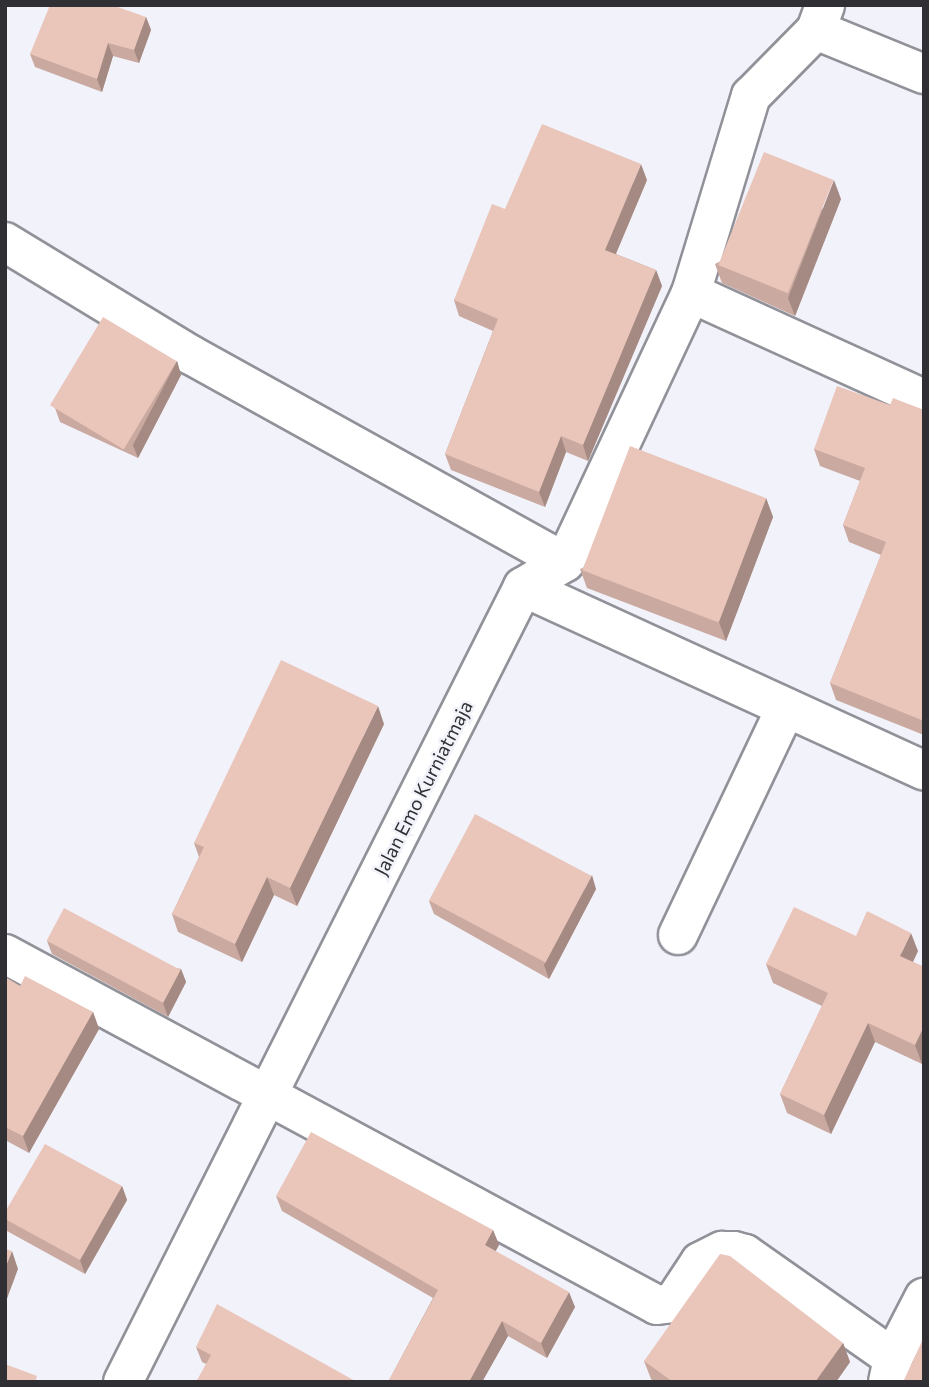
<!DOCTYPE html>
<style>
body{margin:0}
#map{position:relative;width:929px;height:1387px;overflow:hidden;background:#f2f2fb;font-family:Commissioner,sans-serif}
div>[style]{position:absolute}
.roads{filter:drop-shadow(2px 0 #919199) drop-shadow(-2px 0 #919199) drop-shadow(0 2px #919199) drop-shadow(0 -2px #919199)}
.street>*{height:38px;margin:-19px;padding:0 19px;transform-origin:19px;border-radius:19px;background:#fff}
.wall>*{inset:0;background:#c9a9a0}
.shaded-wall>*{inset:0;background:#a48a82}
.building>*{inset:0;background:#eac5ba;transform-origin:0 0}
span{translate:-50% -50%;white-space:nowrap;text-align:center;line-height:1.15;-webkit-text-stroke:5px #f2f2fb;paint-order:stroke}
.street-label{font-size:19px;color:#303034}
.frame{position:absolute;inset:0;border:7px solid #303034;pointer-events:none}
</style>
<div id="map">
<div class="roads">
<div class="street">
<div style="left:816px;top:30px;width:117px;rotate:22.2deg"></div>
<div style="left:5px;top:242px;width:218px;rotate:31.3deg"></div>
<div style="left:191px;top:355px;width:427px;rotate:29deg"></div>
<div style="left:691px;top:293px;width:256px;rotate:24.5deg"></div>
<div style="left:523px;top:587px;width:49px;rotate:-30.8deg"></div>
<div style="left:565px;top:562px;width:297px;rotate:-64.9deg"></div>
<div style="left:691px;top:293px;width:206px;rotate:-73.1deg"></div>
<div style="left:751px;top:96px;width:93px;rotate:-45.4deg"></div>
<div style="left:816px;top:30px;width:27px;rotate:-70deg"></div>
<div style="left:678px;top:935px;width:251px;rotate:-64.6deg"></div>
<div style="left:5px;top:954px;width:740px;rotate:28.3deg"></div>
<div style="left:657px;top:1305px;width:16px;rotate:-7deg"></div>
<div style="left:673px;top:1303px;width:49px;rotate:-56.6deg"></div>
<div style="left:700px;top:1262px;width:25px;rotate:-27deg"></div>
<div style="left:722px;top:1251px;width:12px"></div>
<div style="left:734px;top:1251px;width:11px;rotate:15deg"></div>
<div style="left:745px;top:1254px;width:181px;rotate:35.1deg"></div>
<div style="left:123px;top:1382px;width:890px;rotate:-63.29deg"></div>
<div style="left:523px;top:587px;width:441px;rotate:24.6deg"></div>
<div style="left:888px;top:1382px;width:25px;rotate:-78deg"></div>
<div style="left:893px;top:1358px;width:68px;rotate:-62.7deg"></div>
</div>
</div>
<div class="wall">
<div style="clip-path:polygon(146px 17px,151px 30px,139px 63px,113px 56px,102px 92px,35px 67px,30px 54px)"></div>
<div style="clip-path:polygon(647px 180px,616px 254px,656px 270px,662px 286px,588px 461px,566px 452px,545px 507px,451px 470px,445px 454px,493px 331px,459px 316px,454px 300px,505px 209px)"></div>
<div style="clip-path:polygon(841px 199px,795px 316px,722px 283px,715px 264px)"></div>
<div style="clip-path:polygon(177px 361px,181px 375px,138px 458px,60px 422px,55px 408px)"></div>
<div style="clip-path:polygon(890px 405px,924px 410px,924px 735px,836px 700px,830px 683px,881px 555px,849px 542px,843px 525px,860px 481px,820px 466px,814px 449px)"></div>
<div style="clip-path:polygon(766px 498px,773px 517px,726px 641px,587px 588px,580px 569px)"></div>
<div style="clip-path:polygon(384px 724px,297px 906px,274px 895px,242px 962px,178px 932px,172px 914px,199px 857px,194px 843px)"></div>
<div style="clip-path:polygon(596px 889px,549px 979px,434px 914px,429px 901px)"></div>
<div style="clip-path:polygon(47px 941px,181px 969px,186px 982px,168px 1017px,52px 954px)"></div>
<div style="clip-path:polygon(918px 951px,913px 962px,924px 967px,924px 1059px,922px 1064px,875px 1042px,831px 1134px,787px 1113px,780px 1094px,822px 1006px,773px 983px,766px 964px)"></div>
<div style="clip-path:polygon(5px 982px,20px 986px,93px 1012px,99px 1029px,29px 1153px,5px 1140px)"></div>
<div style="clip-path:polygon(122px 1186px,127px 1200px,85px 1274px,7px 1231px,5px 1226px,5px 1212px)"></div>
<div style="clip-path:polygon(276px 1196px,493px 1230px,499px 1245px,495px 1251px,575px 1307px,547px 1358px,508px 1336px,482px 1382px,388px 1382px,433px 1298px,282px 1211px)"></div>
<div style="clip-path:polygon(843px 1343px,850px 1362px,836px 1382px,654px 1382px,651px 1379px,644px 1361px)"></div>
<div style="clip-path:polygon(196px 1347px,357px 1382px,206px 1364px,202px 1362px)"></div>
</div>
<div class="shaded-wall">
<div style="clip-path:polygon(146px 17px,151px 30px,139px 63px,134px 50px)"></div>
<div style="clip-path:polygon(108px 43px,113px 56px,102px 92px,97px 79px)"></div>
<div style="clip-path:polygon(641px 164px,647px 180px,611px 265px,605px 250px)"></div>
<div style="clip-path:polygon(834px 180px,841px 199px,795px 316px,788px 298px)"></div>
<div style="clip-path:polygon(656px 270px,662px 286px,588px 461px,583px 445px)"></div>
<div style="clip-path:polygon(177px 361px,181px 375px,138px 458px,133px 445px)"></div>
<div style="clip-path:polygon(561px 436px,566px 452px,545px 507px,539px 492px)"></div>
<div style="clip-path:polygon(766px 498px,773px 517px,726px 641px,719px 622px)"></div>
<div style="clip-path:polygon(378px 706px,384px 724px,297px 906px,290px 888px)"></div>
<div style="clip-path:polygon(592px 875px,596px 889px,549px 979px,544px 965px)"></div>
<div style="clip-path:polygon(267px 877px,274px 895px,242px 962px,235px 944px)"></div>
<div style="clip-path:polygon(911px 933px,918px 951px,907px 974px,900px 956px)"></div>
<div style="clip-path:polygon(181px 969px,186px 982px,168px 1017px,163px 1003px)"></div>
<div style="clip-path:polygon(93px 1012px,99px 1029px,29px 1153px,23px 1136px)"></div>
<div style="clip-path:polygon(868px 1023px,875px 1042px,831px 1134px,824px 1115px)"></div>
<div style="clip-path:polygon(924px 1026px,924px 1059px,922px 1064px,915px 1045px)"></div>
<div style="clip-path:polygon(122px 1186px,127px 1200px,85px 1274px,80px 1260px)"></div>
<div style="clip-path:polygon(493px 1230px,499px 1245px,491px 1260px,485px 1245px)"></div>
<div style="clip-path:polygon(12px 1251px,18px 1269px,5px 1304px,5px 1268px)"></div>
<div style="clip-path:polygon(569px 1292px,575px 1307px,547px 1358px,541px 1343px)"></div>
<div style="clip-path:polygon(502px 1321px,508px 1336px,482px 1382px,469px 1382px)"></div>
<div style="clip-path:polygon(843px 1343px,850px 1362px,836px 1382px,815px 1382px)"></div>
</div>
<div class="building">
<div style="clip-path:polygon(50px 5px,112px 5px,146px 17px,134px 50px,108px 43px,97px 79px,30px 54px)"></div>
<div style="clip-path:polygon(542px 124px,641px 164px,605px 250px,656px 270px,583px 445px,561px 436px,539px 492px,445px 454px,498px 319px,454px 300px,492px 204px,505px 209px)"></div>
<div style="left:764px;top:152px;width:75px;height:122px;rotate:22deg"></div>
<div style="left:103px;top:317px;width:86px;height:103px;rotate:31deg"></div>
<div style="clip-path:polygon(837px 386px,890px 405px,893px 398px,924px 410px,924px 721px,830px 683px,886px 542px,843px 525px,865px 468px,814px 449px)"></div>
<div style="left:630px;top:446px;width:146px;height:133px;rotate:21deg"></div>
<div style="clip-path:polygon(281px 660px,378px 706px,290px 888px,267px 877px,235px 944px,172px 914px,204px 847px,194px 843px)"></div>
<div style="left:475px;top:814px;width:132px;height:98px;rotate:28deg"></div>
<div style="clip-path:polygon(794px 907px,856px 936px,867px 911px,911px 933px,900px 956px,924px 967px,924px 1026px,915px 1045px,868px 1023px,824px 1115px,780px 1094px,828px 993px,766px 964px)"></div>
<div style="left:64px;top:908px;width:132px;height:37px;rotate:28deg"></div>
<div style="clip-path:polygon(25px 976px,93px 1012px,23px 1136px,5px 1127px,5px 982px,7px 978px,20px 986px)"></div>
<div style="clip-path:polygon(311px 1132px,493px 1230px,485px 1245px,569px 1292px,541px 1343px,502px 1321px,469px 1382px,388px 1382px,438px 1290px,276px 1196px)"></div>
<div style="clip-path:polygon(45px 1144px,122px 1186px,80px 1260px,5px 1219px,5px 1212px)"></div>
<div style="clip-path:polygon(5px 1249px,12px 1251px,5px 1268px)"></div>
<div style="clip-path:polygon(720px 1254px,730px 1256px,843px 1343px,815px 1382px,673px 1382px,644px 1361px)"></div>
<div style="clip-path:polygon(217px 1304px,357px 1382px,196px 1382px,211px 1355px,196px 1347px)"></div>
<div style="clip-path:polygon(924px 1337px,924px 1382px,903px 1382px)"></div>
<div style="clip-path:polygon(5px 1364px,37px 1376px,35px 1382px,5px 1382px)"></div>
</div>
<div class="street-label">
<span style="left:423px;top:788px;rotate:-63deg">Jalan Emo Kurniatmaja</span>
</div>
<div class="frame"></div>
</div>
